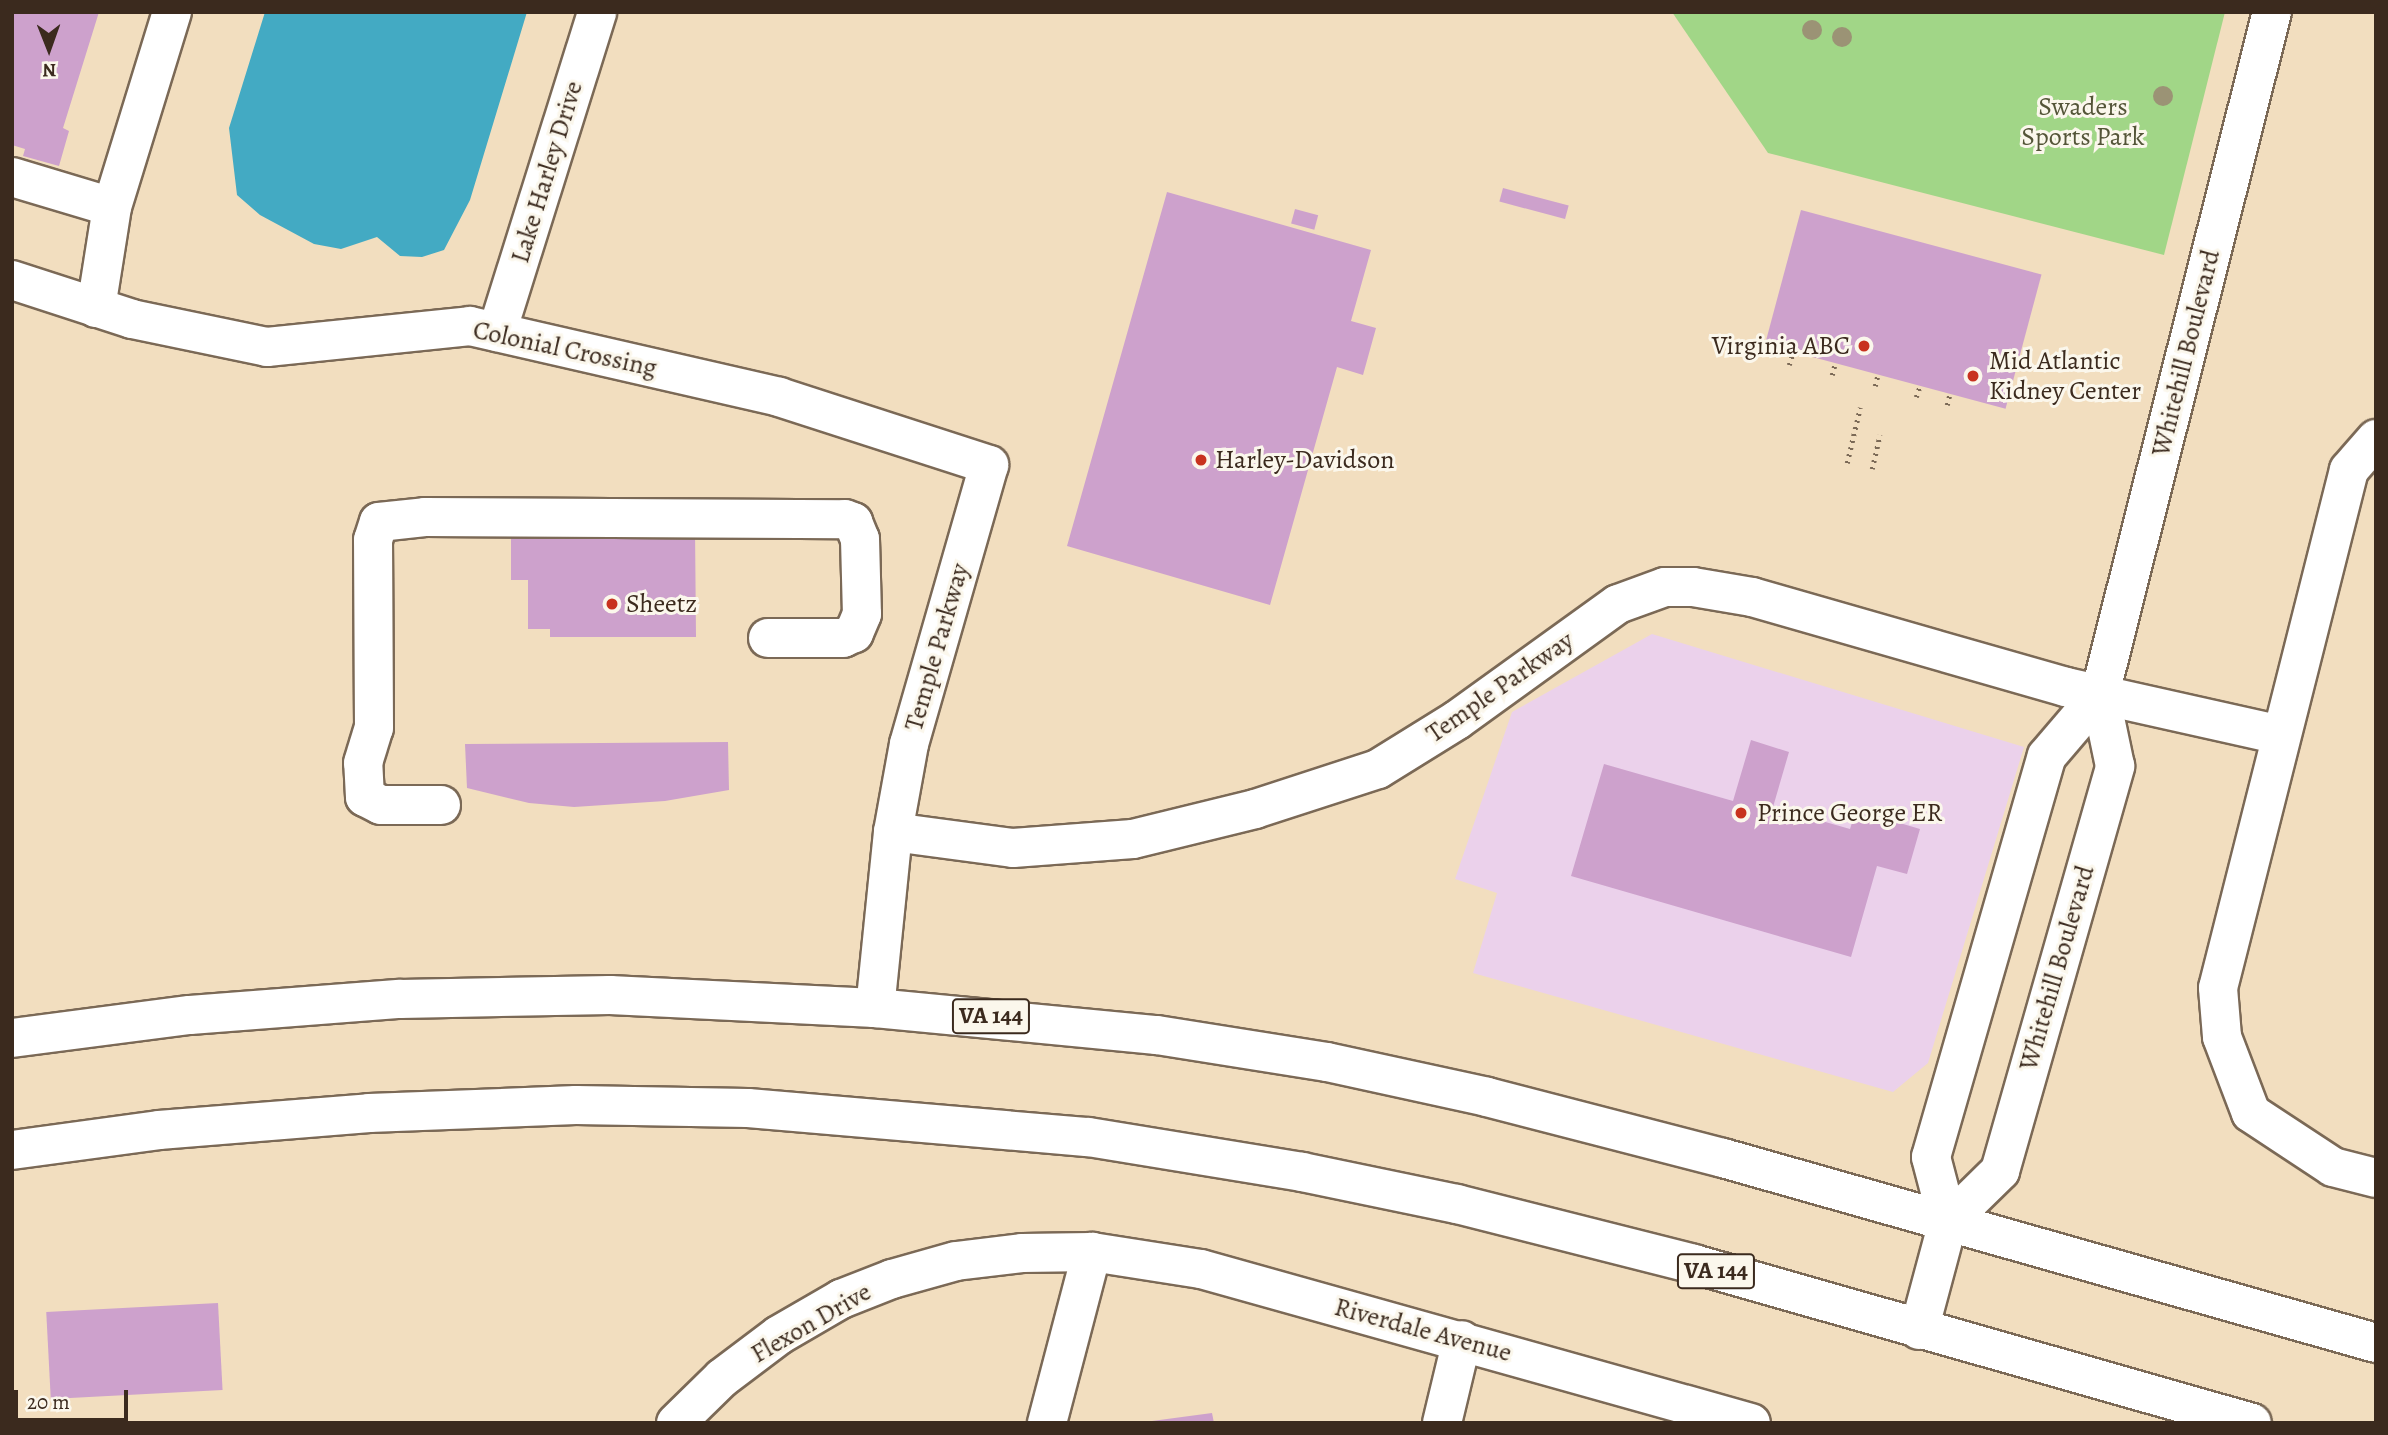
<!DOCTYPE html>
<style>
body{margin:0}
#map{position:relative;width:2388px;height:1435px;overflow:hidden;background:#f2debf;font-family:Alegreya,serif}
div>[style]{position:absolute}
.built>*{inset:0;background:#ebd1eb}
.green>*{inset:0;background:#a1d687}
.water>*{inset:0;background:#43aac3}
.building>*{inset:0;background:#cda1cc;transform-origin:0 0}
.path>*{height:4.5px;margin-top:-2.25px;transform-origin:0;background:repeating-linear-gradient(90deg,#7b6956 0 2px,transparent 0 7px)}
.roads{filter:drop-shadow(2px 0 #7b6956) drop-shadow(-2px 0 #7b6956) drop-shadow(0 2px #7b6956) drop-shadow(0 -2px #7b6956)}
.minor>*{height:38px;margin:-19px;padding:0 19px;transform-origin:19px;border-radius:19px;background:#fff}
.major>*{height:38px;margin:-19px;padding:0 19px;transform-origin:19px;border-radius:19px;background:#fff}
.trees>*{width:20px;height:20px;margin:-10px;border-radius:50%;background:#9b9375}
.dots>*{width:19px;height:19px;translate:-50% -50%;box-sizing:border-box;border:4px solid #fbf7ec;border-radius:50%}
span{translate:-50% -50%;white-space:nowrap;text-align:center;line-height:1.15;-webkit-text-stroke:6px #fbf7ec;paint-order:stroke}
.shield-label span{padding:2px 5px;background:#fbf7ec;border:2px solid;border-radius:5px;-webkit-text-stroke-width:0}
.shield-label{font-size:24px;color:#3b2a1e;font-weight:700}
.park-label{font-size:26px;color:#545538}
.street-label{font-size:26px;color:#3b2a1e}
.poi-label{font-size:26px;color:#3b2a1e}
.right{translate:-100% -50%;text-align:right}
.left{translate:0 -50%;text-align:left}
.frame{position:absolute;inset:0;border:14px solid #3b2a1e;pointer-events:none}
.north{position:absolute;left:14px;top:14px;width:70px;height:70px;-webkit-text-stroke:5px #fbf7ec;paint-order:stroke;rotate:179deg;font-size:19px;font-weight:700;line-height:28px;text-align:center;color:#3b2a1e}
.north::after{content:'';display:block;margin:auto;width:24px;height:32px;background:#3b2a1e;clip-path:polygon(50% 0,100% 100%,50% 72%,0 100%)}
.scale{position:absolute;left:14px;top:1390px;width:114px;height:32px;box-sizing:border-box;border:4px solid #3b2a1e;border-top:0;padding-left:9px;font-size:21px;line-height:24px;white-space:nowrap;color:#3b2a1e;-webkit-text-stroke:5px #fbf7ec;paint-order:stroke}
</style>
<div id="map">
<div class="built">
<div style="clip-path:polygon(1652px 634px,2024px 747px,1928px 1063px,1893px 1092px,1473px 973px,1497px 893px,1455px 879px,1512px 712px)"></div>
</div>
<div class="green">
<div style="clip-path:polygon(1672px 12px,2225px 12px,2164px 255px,1768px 153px)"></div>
</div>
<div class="water">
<div style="clip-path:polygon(265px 12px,527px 12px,470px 200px,444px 250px,422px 257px,400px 256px,377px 237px,341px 249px,314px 244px,260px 215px,237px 195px,229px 128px)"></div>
</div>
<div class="building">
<div style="clip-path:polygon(12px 12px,99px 12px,63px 128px,69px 131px,59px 166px,23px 156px,25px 149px,12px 145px)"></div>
<div style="left:1503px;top:188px;width:68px;height:14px;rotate:15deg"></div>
<div style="clip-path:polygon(1167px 192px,1371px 250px,1351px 321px,1376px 328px,1363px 375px,1337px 367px,1270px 605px,1067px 546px)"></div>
<div style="left:1295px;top:209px;width:24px;height:15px;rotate:15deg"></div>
<div style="left:1801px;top:210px;width:249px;height:139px;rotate:15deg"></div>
<div style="clip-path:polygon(695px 528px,696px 637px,550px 637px,550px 629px,528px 629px,528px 580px,511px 580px,511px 531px)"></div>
<div style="clip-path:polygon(1751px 740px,1789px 752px,1773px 807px,1850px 829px,1856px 810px,1920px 829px,1907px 874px,1877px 866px,1851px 957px,1571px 876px,1604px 764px,1733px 801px)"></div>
<div style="clip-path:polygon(728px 742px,729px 790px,665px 801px,574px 807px,529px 803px,467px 788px,465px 744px)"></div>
<div style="left:218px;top:1303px;width:87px;height:172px;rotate:87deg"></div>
<div style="clip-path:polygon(1212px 1413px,1214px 1423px,1152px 1423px,1152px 1421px)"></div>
</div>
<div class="path">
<div style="left:1789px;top:365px;width:13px;rotate:-72deg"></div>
<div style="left:1832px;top:375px;width:11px;rotate:-75deg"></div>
<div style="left:1875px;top:386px;width:12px;rotate:-76deg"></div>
<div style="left:1916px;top:397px;width:12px;rotate:-70deg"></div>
<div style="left:1947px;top:405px;width:12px;rotate:-76deg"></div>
<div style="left:1847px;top:463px;width:57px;rotate:-76.7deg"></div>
<div style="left:1872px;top:469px;width:35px;rotate:-77deg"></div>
</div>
<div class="roads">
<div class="minor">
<div style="left:12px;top:177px;width:104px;rotate:16.7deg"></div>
<div style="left:12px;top:280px;width:126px;rotate:18deg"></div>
<div style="left:132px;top:319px;width:138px;rotate:11.7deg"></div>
<div style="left:267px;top:347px;width:204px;rotate:-5.9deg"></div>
<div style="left:470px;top:326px;width:317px;rotate:12.9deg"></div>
<div style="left:779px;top:397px;width:221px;rotate:17.9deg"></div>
<div style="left:989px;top:465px;width:290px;rotate:106deg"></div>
<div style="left:909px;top:744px;width:89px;rotate:100.3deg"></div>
<div style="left:893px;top:832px;width:177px;rotate:95.8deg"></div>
<div style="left:96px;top:308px;width:102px;rotate:-81deg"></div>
<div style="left:112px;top:207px;width:204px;rotate:-72.9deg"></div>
<div style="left:497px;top:332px;width:335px;rotate:-72.6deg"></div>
<div style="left:2376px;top:439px;width:41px;rotate:131.1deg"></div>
<div style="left:2349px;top:470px;width:534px;rotate:104.19deg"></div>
<div style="left:2218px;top:988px;width:49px;rotate:85.3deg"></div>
<div style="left:2222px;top:1037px;width:81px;rotate:69.1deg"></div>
<div style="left:2251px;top:1113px;width:98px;rotate:33.4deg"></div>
<div style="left:2333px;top:1167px;width:44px;rotate:14.3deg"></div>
<div style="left:441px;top:805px;width:60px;rotate:180deg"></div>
<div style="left:381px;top:805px;width:18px;rotate:-153deg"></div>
<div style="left:365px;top:797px;width:34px;rotate:-93deg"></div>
<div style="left:363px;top:763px;width:37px;rotate:-73deg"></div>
<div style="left:374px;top:728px;width:188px;rotate:-90.3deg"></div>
<div style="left:373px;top:540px;width:19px;rotate:-72deg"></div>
<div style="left:379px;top:522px;width:46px;rotate:-6.2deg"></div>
<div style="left:425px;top:517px;width:420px;rotate:0.3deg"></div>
<div style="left:845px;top:519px;width:9px;rotate:21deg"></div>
<div style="left:853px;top:522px;width:18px;rotate:68deg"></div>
<div style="left:860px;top:539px;width:75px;rotate:88.5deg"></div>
<div style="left:862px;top:614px;width:21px;rotate:113deg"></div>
<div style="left:854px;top:633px;width:12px;rotate:156deg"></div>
<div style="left:843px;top:638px;width:75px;rotate:180deg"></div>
<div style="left:893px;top:832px;width:121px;rotate:7.6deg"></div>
<div style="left:1013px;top:848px;width:120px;rotate:-4.3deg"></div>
<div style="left:1133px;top:839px;width:126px;rotate:-13.8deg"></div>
<div style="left:1255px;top:809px;width:129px;rotate:-18deg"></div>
<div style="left:1378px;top:769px;width:93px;rotate:-31.8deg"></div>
<div style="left:1457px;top:720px;width:198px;rotate:-35.8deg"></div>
<div style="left:1618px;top:604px;width:50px;rotate:-19.9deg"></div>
<div style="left:1665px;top:587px;width:28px"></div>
<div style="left:1693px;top:587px;width:60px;rotate:9.6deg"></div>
<div style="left:1752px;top:597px;width:327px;rotate:16deg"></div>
<div style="left:2066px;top:687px;width:220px;rotate:12.6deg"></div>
<div style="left:1948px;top:1222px;width:73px;rotate:-44.4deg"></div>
<div style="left:2000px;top:1171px;width:421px;rotate:-74.1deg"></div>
<div style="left:2115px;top:766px;width:74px;rotate:-101.8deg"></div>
<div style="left:2100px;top:694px;width:703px;rotate:-75.85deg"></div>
<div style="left:1919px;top:1330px;width:112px;rotate:-75deg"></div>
<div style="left:1948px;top:1222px;width:67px;rotate:-104.7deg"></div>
<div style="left:1931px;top:1157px;width:417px;rotate:-73.9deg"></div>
<div style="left:2047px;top:756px;width:82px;rotate:-49.5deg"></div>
<div style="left:676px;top:1423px;width:64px;rotate:-44.4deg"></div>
<div style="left:722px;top:1378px;width:71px;rotate:-37deg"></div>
<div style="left:779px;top:1335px;width:72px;rotate:-30.1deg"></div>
<div style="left:841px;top:1299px;width:55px;rotate:-21.4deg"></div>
<div style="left:892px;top:1279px;width:66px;rotate:-15.7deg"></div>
<div style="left:956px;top:1261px;width:66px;rotate:-6.9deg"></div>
<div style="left:1022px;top:1253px;width:70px;rotate:-0.8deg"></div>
<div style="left:1092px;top:1252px;width:110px;rotate:8.9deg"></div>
<div style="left:1201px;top:1269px;width:571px;rotate:15.64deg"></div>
<div style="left:1047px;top:1423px;width:177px;rotate:-75.3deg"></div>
<div style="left:1442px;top:1423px;width:85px;rotate:-76.5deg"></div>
</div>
<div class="major">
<div style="left:12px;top:1038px;width:179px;rotate:-7.4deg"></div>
<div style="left:190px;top:1015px;width:211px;rotate:-4.4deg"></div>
<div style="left:400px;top:999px;width:210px;rotate:-1.1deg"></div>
<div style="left:610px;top:995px;width:265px;rotate:2.8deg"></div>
<div style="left:875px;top:1008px;width:283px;rotate:5.5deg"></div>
<div style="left:1157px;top:1035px;width:172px;rotate:9deg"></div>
<div style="left:1327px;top:1062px;width:164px;rotate:12.3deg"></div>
<div style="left:1487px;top:1097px;width:244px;rotate:14.5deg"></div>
<div style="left:1723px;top:1158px;width:679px;rotate:15.82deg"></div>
<div style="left:12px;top:1150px;width:148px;rotate:-7.7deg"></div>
<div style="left:159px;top:1130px;width:211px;rotate:-4.6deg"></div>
<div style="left:369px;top:1113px;width:207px;rotate:-2.2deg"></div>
<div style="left:576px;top:1105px;width:172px;rotate:1deg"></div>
<div style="left:748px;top:1108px;width:342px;rotate:4.9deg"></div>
<div style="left:1089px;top:1137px;width:216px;rotate:9.3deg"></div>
<div style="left:1302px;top:1172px;width:158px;rotate:11.7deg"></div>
<div style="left:1457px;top:1204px;width:244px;rotate:14.2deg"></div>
<div style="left:1694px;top:1264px;width:580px;rotate:15.9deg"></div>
</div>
</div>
<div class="trees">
<div style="left:1812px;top:30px"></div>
<div style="left:1842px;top:37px"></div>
<div style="left:2163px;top:96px"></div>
</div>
<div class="dots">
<div style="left:1864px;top:346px;background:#c8321e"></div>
<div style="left:1973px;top:376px;background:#c8321e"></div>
<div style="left:1201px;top:460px;background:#c8321e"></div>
<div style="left:612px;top:604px;background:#c8321e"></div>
<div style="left:1741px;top:813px;background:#c8321e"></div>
</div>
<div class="shield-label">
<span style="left:991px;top:1016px">VA 144</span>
<span style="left:1716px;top:1271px">VA 144</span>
</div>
<div class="park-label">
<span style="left:2083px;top:122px">Swaders<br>Sports Park</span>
</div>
<div class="street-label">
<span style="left:547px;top:172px;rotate:-73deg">Lake Harley Drive</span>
<span style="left:565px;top:349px;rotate:12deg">Colonial Crossing</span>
<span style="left:2186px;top:353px;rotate:-76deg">Whitehill Boulevard</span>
<span style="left:937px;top:647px;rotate:-74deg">Temple Parkway</span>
<span style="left:1500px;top:687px;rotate:-35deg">Temple Parkway</span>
<span style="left:2057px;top:968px;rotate:-74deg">Whitehill Boulevard</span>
<span style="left:811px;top:1323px;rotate:-30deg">Flexon Drive</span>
<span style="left:1423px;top:1330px;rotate:15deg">Riverdale Avenue</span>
</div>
<div class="poi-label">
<span class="right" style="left:1850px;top:346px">Virginia ABC</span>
<span class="left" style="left:1989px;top:376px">Mid Atlantic<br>Kidney Center</span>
<span class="left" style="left:1215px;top:460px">Harley-Davidson</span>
<span class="left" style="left:626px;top:604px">Sheetz</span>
<span class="left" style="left:1757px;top:813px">Prince George ER</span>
</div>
<div class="frame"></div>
<div class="north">N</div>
<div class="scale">20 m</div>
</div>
